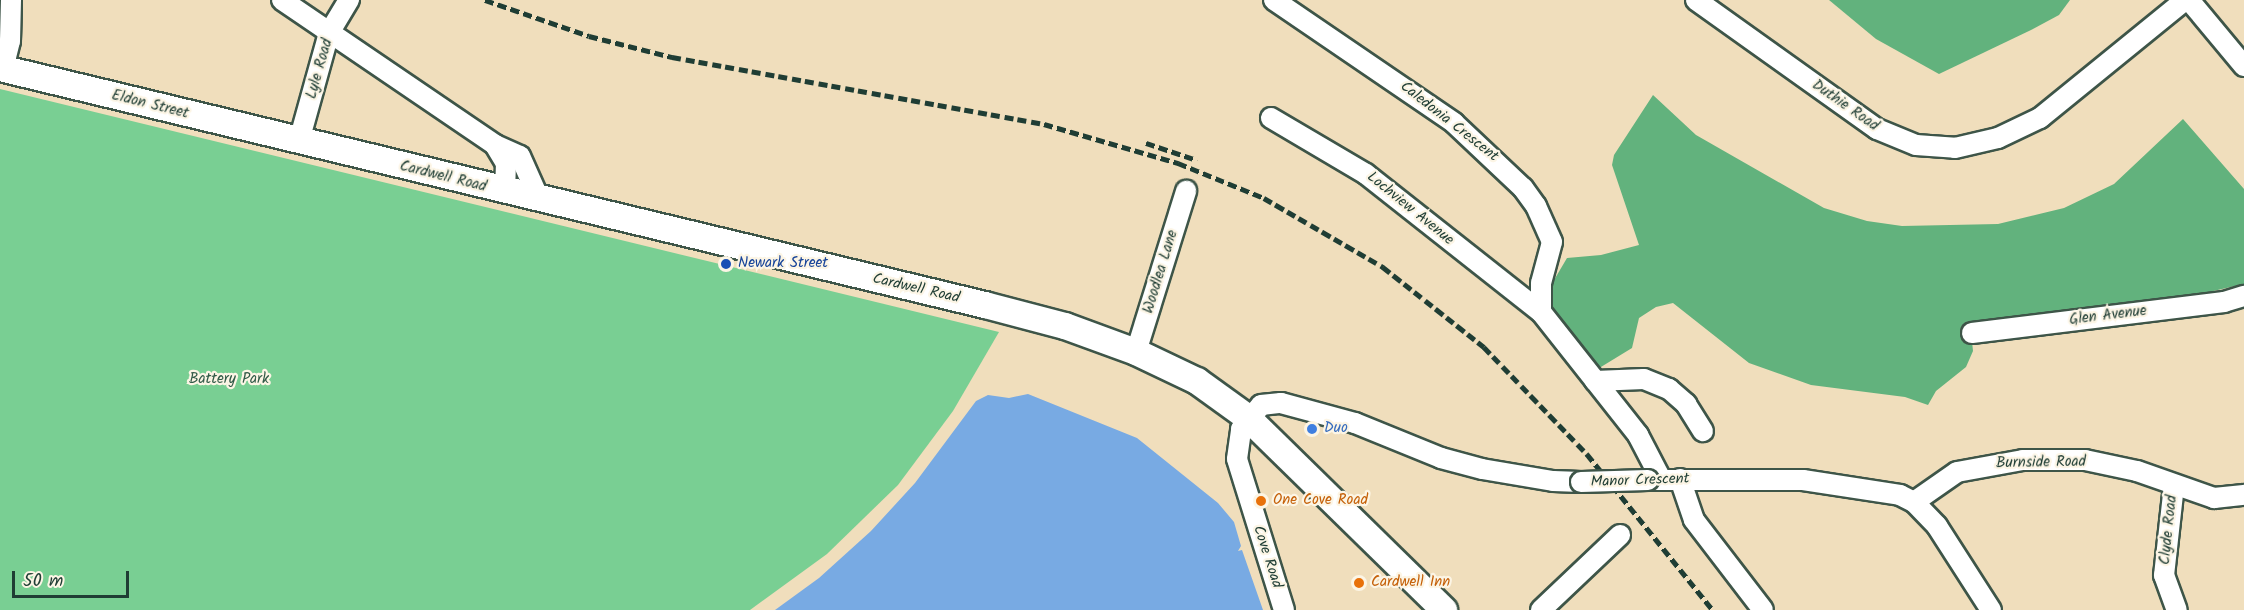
<!DOCTYPE html>
<style>
body{margin:0}
#map{position:relative;width:2244px;height:610px;overflow:hidden;background:#f0debc;font-family:Kalam,sans-serif}
div>[style]{position:absolute}
.green>*{inset:0;background:#79cf93}
.forest>*{inset:0;background:#62b27d}
.water>*{inset:0;background:#78aae3}
.roads{filter:drop-shadow(2px 0 #3e5548) drop-shadow(-2px 0 #3e5548) drop-shadow(0 2px #3e5548) drop-shadow(0 -2px #3e5548)}
.minor>*{height:20px;margin:-10px;padding:0 10px;transform-origin:10px;border-radius:10px;background:#fff}
.major>*{height:26px;margin:-13px;padding:0 13px;transform-origin:13px;border-radius:13px;background:#fff}
.rail>*{height:4.5px;margin-top:-2.25px;transform-origin:0;background:repeating-linear-gradient(90deg,#1f3d34 0 9px,transparent 0 13.5px)}
.bridges{filter:drop-shadow(2px 0 #3e5548) drop-shadow(-2px 0 #3e5548) drop-shadow(0 2px #3e5548) drop-shadow(0 -2px #3e5548)}
.minor-bridge>*{height:20px;margin:-10px;padding:0 10px;transform-origin:10px;border-radius:10px;background:#fff}
.dots>*{width:16px;height:16px;translate:-50% -50%;box-sizing:border-box;border:3px solid #fcf5e5;border-radius:50%}
span{translate:-50% -50%;white-space:nowrap;text-align:center;line-height:1.15;-webkit-text-stroke:4.5px #fcf5e5;paint-order:stroke}
.street-label{font-size:15px;color:#1f3d34}
.transit-label{font-size:15px;color:#164399}
.left{translate:0 -50%;text-align:left}
.park-label{font-size:15px;color:#315a47}
.shop-label{font-size:15px;color:#366cbe}
.food-label{font-size:15px;color:#c56008}
.scale{position:absolute;left:12px;top:571px;width:117px;height:27px;box-sizing:border-box;border:3px solid #1f3d34;border-top:0;padding-left:8px;font-size:18px;line-height:21px;white-space:nowrap;color:#1f3d34;-webkit-text-stroke:4px #fcf5e5;paint-order:stroke}
</style>
<div id="map">
<div class="green">
<div style="clip-path:polygon(0 89px,999px 332px,953px 411px,898px 485px,827px 554px,750px 610px,0 610px)"></div>
</div>
<div class="forest">
<div style="clip-path:polygon(1829px 0,2070px 0,2059px 15px,2031px 30px,1939px 74px,1876px 39px)"></div>
<div style="clip-path:polygon(1653px 95px,1696px 135px,1824px 208px,1867px 221px,1902px 226px,1998px 224px,2064px 208px,2114px 184px,2183px 119px,2244px 189px,2244px 284px,2200px 294px,1970px 322px,1973px 351px,1966px 367px,1936px 391px,1928px 405px,1905px 397px,1811px 385px,1749px 363px,1673px 303px,1656px 307px,1639px 318px,1632px 348px,1596px 370px,1549px 309px,1547px 292px,1567px 258px,1601px 255px,1639px 245px,1612px 165px,1614px 155px)"></div>
</div>
<div class="water">
<div style="clip-path:polygon(1028px 394px,1137px 438px,1218px 503px,1234px 522px,1241px 546px,1238px 551px,1242px 550px,1263px 610px,775px 610px,819px 578px,871px 531px,915px 483px,976px 401px,988px 395px,1009px 398px)"></div>
</div>
<div class="roads">
<div class="minor">
<div style="left:282px;top:0;width:258px;rotate:34.2deg"></div>
<div style="left:495px;top:145px;width:27px;rotate:24deg"></div>
<div style="left:520px;top:156px;width:49px;rotate:66deg"></div>
<div style="left:1274px;top:0;width:218px;rotate:34.3deg"></div>
<div style="left:1454px;top:123px;width:95px;rotate:43.3deg"></div>
<div style="left:1523px;top:188px;width:22px;rotate:54deg"></div>
<div style="left:1536px;top:206px;width:39px;rotate:66deg"></div>
<div style="left:1552px;top:242px;width:42px;rotate:105deg"></div>
<div style="left:1541px;top:283px;width:29px;rotate:90deg"></div>
<div style="left:1541px;top:312px;width:157px;rotate:51.7deg"></div>
<div style="left:1638px;top:435px;width:50px;rotate:62.4deg"></div>
<div style="left:1696px;top:0;width:222px;rotate:35.5deg"></div>
<div style="left:1877px;top:129px;width:42px;rotate:22.3deg"></div>
<div style="left:1916px;top:145px;width:39px;rotate:4deg"></div>
<div style="left:1955px;top:148px;width:44px;rotate:-13.1deg"></div>
<div style="left:1998px;top:138px;width:47px;rotate:-25.5deg"></div>
<div style="left:2040px;top:118px;width:187px;rotate:-39.1deg"></div>
<div style="left:2189px;top:0;width:86px;rotate:50.2deg"></div>
<div style="left:3px;top:69px;width:29px;rotate:-76deg"></div>
<div style="left:10px;top:41px;width:41px;rotate:-88.6deg"></div>
<div style="left:1271px;top:118px;width:110px;rotate:30.5deg"></div>
<div style="left:1366px;top:174px;width:223px;rotate:38.3deg"></div>
<div style="left:299px;top:141px;width:112px;rotate:-74.5deg"></div>
<div style="left:329px;top:33px;width:39px;rotate:-59deg"></div>
<div style="left:495px;top:145px;width:21px;rotate:59deg"></div>
<div style="left:506px;top:163px;width:29px;rotate:92deg"></div>
<div style="left:1972px;top:333px;width:254px;rotate:-7deg"></div>
<div style="left:2224px;top:302px;width:21px;rotate:-17deg"></div>
<div style="left:1136px;top:352px;width:169px;rotate:-72.7deg"></div>
<div style="left:1595px;top:381px;width:49px;rotate:-2.3deg"></div>
<div style="left:1644px;top:379px;width:27px;rotate:22deg"></div>
<div style="left:1669px;top:389px;width:23px;rotate:41deg"></div>
<div style="left:1686px;top:404px;width:32px;rotate:58deg"></div>
<div style="left:1680px;top:479px;width:43px;rotate:71.1deg"></div>
<div style="left:1694px;top:520px;width:113px;rotate:52.5deg"></div>
<div style="left:1650px;top:480px;width:153px"></div>
<div style="left:1803px;top:480px;width:98px;rotate:8.8deg"></div>
<div style="left:1900px;top:495px;width:16px;rotate:27deg"></div>
<div style="left:1914px;top:502px;width:33px;rotate:46deg"></div>
<div style="left:1937px;top:526px;width:100px;rotate:57.3deg"></div>
<div style="left:2174px;top:485px;width:91px;rotate:96.3deg"></div>
<div style="left:2164px;top:575px;width:37px;rotate:70deg"></div>
<div style="left:1914px;top:502px;width:52px;rotate:-34.9deg"></div>
<div style="left:1957px;top:472px;width:67px;rotate:-10.3deg"></div>
<div style="left:2023px;top:460px;width:62px"></div>
<div style="left:2085px;top:460px;width:53px;rotate:11.9deg"></div>
<div style="left:2137px;top:471px;width:82px;rotate:19.3deg"></div>
<div style="left:2214px;top:498px;width:30px;rotate:-6deg"></div>
<div style="left:1284px;top:610px;width:158px;rotate:-107.3deg"></div>
<div style="left:1237px;top:459px;width:30px;rotate:-82deg"></div>
<div style="left:1241px;top:429px;width:31px;rotate:-50deg"></div>
<div style="left:1261px;top:405px;width:20px;rotate:-6deg"></div>
<div style="left:1281px;top:403px;width:77px;rotate:15.1deg"></div>
<div style="left:1355px;top:423px;width:93px;rotate:22.1deg"></div>
<div style="left:1441px;top:458px;width:42px;rotate:15deg"></div>
<div style="left:1482px;top:469px;width:72px;rotate:9.6deg"></div>
<div style="left:1553px;top:481px;width:28px;rotate:2deg"></div>
<div style="left:1541px;top:610px;width:109px;rotate:-43.5deg"></div>
</div>
<div class="major">
<div style="left:0;top:68px;width:1013px;rotate:13.53deg"></div>
<div style="left:985px;top:305px;width:83px;rotate:14.7deg"></div>
<div style="left:1065px;top:326px;width:76px;rotate:20.1deg"></div>
<div style="left:1136px;top:352px;width:68px;rotate:25.4deg"></div>
<div style="left:1197px;top:381px;width:62px;rotate:35.8deg"></div>
<div style="left:1247px;top:417px;width:276px;rotate:44.4deg"></div>
</div>
</div>
<div class="rail">
<div style="left:485px;top:0;width:110px;rotate:19.1deg"></div>
<div style="left:589px;top:36px;width:86px;rotate:14.2deg"></div>
<div style="left:672px;top:57px;width:378px;rotate:10.2deg"></div>
<div style="left:1044px;top:124px;width:140px;rotate:16.2deg"></div>
<div style="left:1178px;top:163px;width:93px;rotate:22.1deg"></div>
<div style="left:1264px;top:198px;width:138px;rotate:30.1deg"></div>
<div style="left:1383px;top:267px;width:129px;rotate:38.4deg"></div>
<div style="left:1484px;top:347px;width:149px;rotate:46.1deg"></div>
<div style="left:1587px;top:454px;width:201px;rotate:51.1deg"></div>
<div style="left:1146px;top:143px;width:54px;rotate:18.4deg"></div>
</div>
<div class="bridges">
<div class="minor-bridge">
<div style="left:1581px;top:482px;width:67px;rotate:-1.7deg"></div>
</div>
</div>
<div class="dots">
<div style="left:726px;top:264px;background:#1a4fb4"></div>
<div style="left:1312px;top:429px;background:#3f7fe0"></div>
<div style="left:1261px;top:501px;background:#e8710a"></div>
<div style="left:1359px;top:583px;background:#e8710a"></div>
</div>
<div class="street-label">
<span style="left:320px;top:69px;rotate:-74deg">Lyle Road</span>
<span style="left:150px;top:105px;rotate:14deg">Eldon Street</span>
<span style="left:1845px;top:106px;rotate:35deg">Duthie Road</span>
<span style="left:1449px;top:122px;rotate:38deg">Caledonia Crescent</span>
<span style="left:443px;top:177px;rotate:14deg">Cardwell Road</span>
<span style="left:1410px;top:209px;rotate:39deg">Lochview Avenue</span>
<span style="left:1161px;top:272px;rotate:-73deg">Woodlea Lane</span>
<span style="left:916px;top:289px;rotate:13deg">Cardwell Road</span>
<span style="left:2108px;top:316px;rotate:-7deg">Glen Avenue</span>
<span style="left:2041px;top:463px;rotate:-1deg">Burnside Road</span>
<span style="left:1640px;top:481px;rotate:-2deg">Manor Crescent</span>
<span style="left:2169px;top:530px;rotate:-84deg">Clyde Road</span>
<span style="left:1267px;top:557px;rotate:72deg">Cove Road</span>
</div>
<div class="transit-label">
<span class="left" style="left:738px;top:264px">Newark Street</span>
</div>
<div class="park-label">
<span style="left:229px;top:380px">Battery Park</span>
</div>
<div class="shop-label">
<span class="left" style="left:1324px;top:429px">Duo</span>
</div>
<div class="food-label">
<span class="left" style="left:1273px;top:501px">One Cove Road</span>
<span class="left" style="left:1371px;top:583px">Cardwell Inn</span>
</div>
<div class="scale">50 m</div>
</div>
